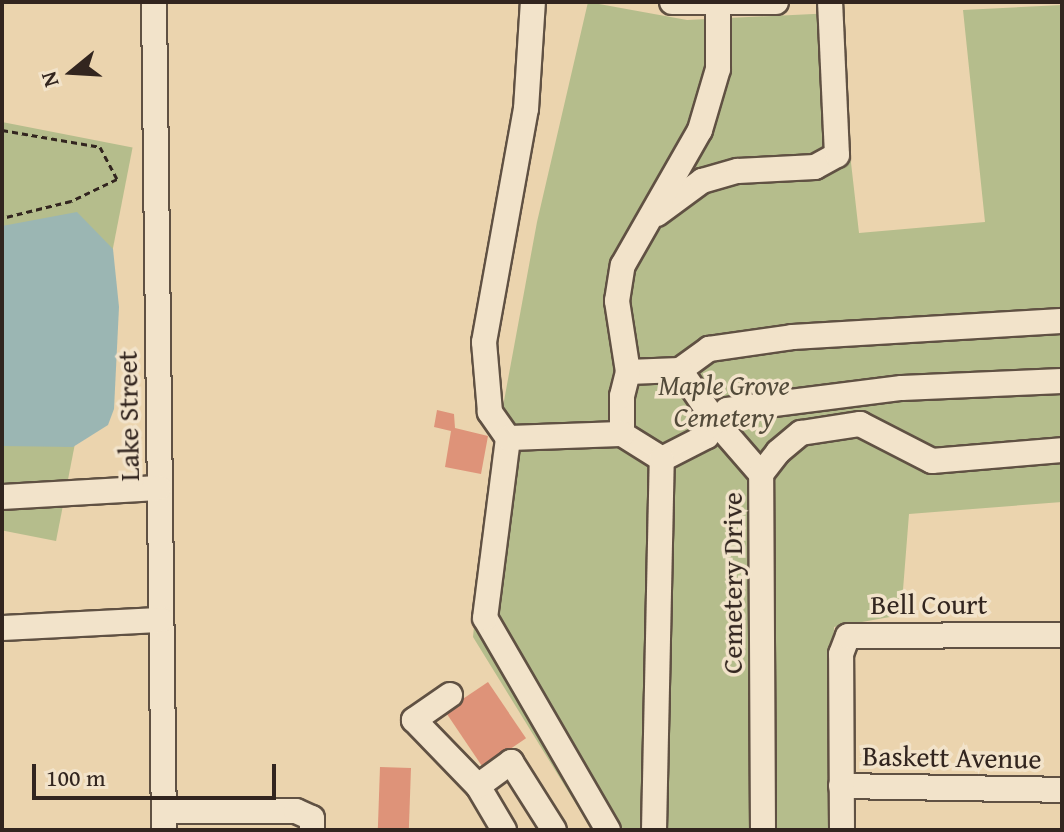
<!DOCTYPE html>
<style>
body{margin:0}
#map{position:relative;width:1064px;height:832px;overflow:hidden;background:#ebd4ae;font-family:"Gentium Book Plus",serif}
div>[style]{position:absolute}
.green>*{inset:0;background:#b5bd8c;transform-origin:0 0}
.water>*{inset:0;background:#9bb6b3}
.building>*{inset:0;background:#de9379;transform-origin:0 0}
.path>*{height:3px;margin-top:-1.5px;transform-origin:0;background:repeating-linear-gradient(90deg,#32251f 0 6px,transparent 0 10px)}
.roads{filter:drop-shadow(2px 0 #605143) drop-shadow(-2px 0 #605143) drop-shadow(0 2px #605143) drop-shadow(0 -2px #605143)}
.minor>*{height:24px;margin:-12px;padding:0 12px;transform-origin:12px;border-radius:12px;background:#f2e3ca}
span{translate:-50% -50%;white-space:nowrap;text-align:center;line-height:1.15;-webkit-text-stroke:7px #f2e3ca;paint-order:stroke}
.park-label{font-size:28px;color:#534b3a;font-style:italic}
.street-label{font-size:28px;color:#32251f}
.frame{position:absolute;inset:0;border:4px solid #32251f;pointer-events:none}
.north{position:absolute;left:32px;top:32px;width:80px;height:80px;-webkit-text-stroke:6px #f2e3ca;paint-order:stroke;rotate:252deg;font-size:22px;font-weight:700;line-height:32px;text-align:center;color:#32251f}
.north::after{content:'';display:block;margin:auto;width:28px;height:36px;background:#32251f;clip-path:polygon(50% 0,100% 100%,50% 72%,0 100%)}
.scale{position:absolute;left:32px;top:764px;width:244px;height:36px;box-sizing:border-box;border:4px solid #32251f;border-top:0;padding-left:10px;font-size:24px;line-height:28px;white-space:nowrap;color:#32251f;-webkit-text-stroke:6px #f2e3ca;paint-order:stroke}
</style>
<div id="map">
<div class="green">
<div style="clip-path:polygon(588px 2px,687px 20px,834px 13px,859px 233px,985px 222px,963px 10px,1062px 5px,1062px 502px,909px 514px,901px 615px,834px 627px,831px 830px,592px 830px,473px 637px,487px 493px,537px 222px)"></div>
<div style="left:2px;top:122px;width:133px;height:401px;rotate:11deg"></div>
</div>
<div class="water">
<div style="clip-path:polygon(77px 212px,113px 249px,119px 307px,114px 409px,108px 425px,73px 447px,2px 446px,2px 226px)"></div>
</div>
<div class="building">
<div style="clip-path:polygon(437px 410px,454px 414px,455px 428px,488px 436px,481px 474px,445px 467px,451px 431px,434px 427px)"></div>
<div style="left:488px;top:682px;width:68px;height:52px;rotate:56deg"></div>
<div style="left:380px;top:767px;width:31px;height:63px;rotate:2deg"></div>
</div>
<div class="path">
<div style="left:2px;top:130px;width:99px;rotate:9.8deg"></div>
<div style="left:100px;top:147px;width:36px;rotate:62deg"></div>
<div style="left:117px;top:179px;width:51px;rotate:154.4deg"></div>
<div style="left:71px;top:201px;width:71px;rotate:166.2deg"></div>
</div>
<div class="roads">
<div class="minor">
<div style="left:154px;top:2px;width:828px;rotate:89.31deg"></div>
<div style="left:672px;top:2px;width:104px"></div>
<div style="left:657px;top:214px;width:56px;rotate:-36.3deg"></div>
<div style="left:702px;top:181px;width:37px;rotate:-16deg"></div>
<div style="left:738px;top:171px;width:77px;rotate:-3deg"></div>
<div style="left:815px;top:167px;width:25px;rotate:-29deg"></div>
<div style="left:837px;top:155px;width:153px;rotate:-92.6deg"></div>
<div style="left:680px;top:370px;width:36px;rotate:-36deg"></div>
<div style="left:709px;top:349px;width:84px;rotate:-8.2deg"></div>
<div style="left:792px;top:337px;width:270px;rotate:-3.4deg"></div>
<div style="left:680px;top:370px;width:63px;rotate:55.3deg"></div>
<div style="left:716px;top:422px;width:17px;rotate:123deg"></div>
<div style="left:707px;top:436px;width:51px;rotate:152.9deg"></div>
<div style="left:662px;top:459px;width:47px;rotate:-148deg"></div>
<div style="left:622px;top:434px;width:38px;rotate:-90deg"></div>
<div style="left:622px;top:396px;width:25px;rotate:-76deg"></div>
<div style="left:628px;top:372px;width:52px;rotate:-2.2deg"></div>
<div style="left:628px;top:372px;width:72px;rotate:-98.8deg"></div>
<div style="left:617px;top:301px;width:36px;rotate:-81deg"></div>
<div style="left:623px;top:265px;width:155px;rotate:-60.3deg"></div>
<div style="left:700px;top:130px;width:64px;rotate:-73.6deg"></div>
<div style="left:718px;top:69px;width:64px;rotate:-90deg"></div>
<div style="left:508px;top:438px;width:32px;rotate:-125deg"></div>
<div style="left:490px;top:412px;width:70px;rotate:-94.9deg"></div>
<div style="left:484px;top:342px;width:237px;rotate:-79.8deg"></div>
<div style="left:526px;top:109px;width:107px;rotate:-86.3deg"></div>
<div style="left:761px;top:474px;width:69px;rotate:-130.9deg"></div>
<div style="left:716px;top:422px;width:16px;rotate:-47deg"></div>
<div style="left:727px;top:410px;width:176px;rotate:-7.2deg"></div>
<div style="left:902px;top:388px;width:160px;rotate:-2.5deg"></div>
<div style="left:2px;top:497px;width:157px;rotate:-3.3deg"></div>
<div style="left:2px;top:628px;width:159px;rotate:-2.9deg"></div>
<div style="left:450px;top:695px;width:44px;rotate:145.2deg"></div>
<div style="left:414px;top:720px;width:92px;rotate:45.9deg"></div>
<div style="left:478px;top:786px;width:51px;rotate:59.4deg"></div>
<div style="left:478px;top:786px;width:41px;rotate:-36deg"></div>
<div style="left:511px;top:762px;width:80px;rotate:57.7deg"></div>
<div style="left:841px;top:786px;width:221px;rotate:1deg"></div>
<div style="left:164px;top:811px;width:132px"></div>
<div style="left:296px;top:811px;width:17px;rotate:24deg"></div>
<div style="left:312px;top:818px;width:12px;rotate:90deg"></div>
<div style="left:608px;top:830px;width:245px;rotate:-120.1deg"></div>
<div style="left:485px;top:618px;width:181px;rotate:-82.7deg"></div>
<div style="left:508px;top:438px;width:114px;rotate:-2deg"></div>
<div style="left:654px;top:830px;width:371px;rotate:-88.8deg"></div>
<div style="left:763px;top:830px;width:356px;rotate:-90.3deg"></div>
<div style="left:761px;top:474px;width:28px;rotate:-52deg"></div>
<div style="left:778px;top:452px;width:30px;rotate:-40deg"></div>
<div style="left:801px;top:433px;width:60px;rotate:-8.7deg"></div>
<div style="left:860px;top:424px;width:81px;rotate:27.2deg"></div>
<div style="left:932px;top:461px;width:130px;rotate:-4.8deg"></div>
<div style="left:842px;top:830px;width:176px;rotate:-90.3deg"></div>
<div style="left:841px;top:654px;width:19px;rotate:-69deg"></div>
<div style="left:848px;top:636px;width:214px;rotate:-0.3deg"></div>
</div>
</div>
<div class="park-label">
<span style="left:724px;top:401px">Maple Grove<br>Cemetery</span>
</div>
<div class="street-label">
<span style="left:128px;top:416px;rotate:-91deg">Lake Street</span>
<span style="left:732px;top:583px;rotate:-90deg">Cemetery Drive</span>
<span style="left:929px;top:604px">Bell Court</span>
<span style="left:952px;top:757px;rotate:1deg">Baskett Avenue</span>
</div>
<div class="frame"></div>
<div class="north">N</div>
<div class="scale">100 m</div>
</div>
